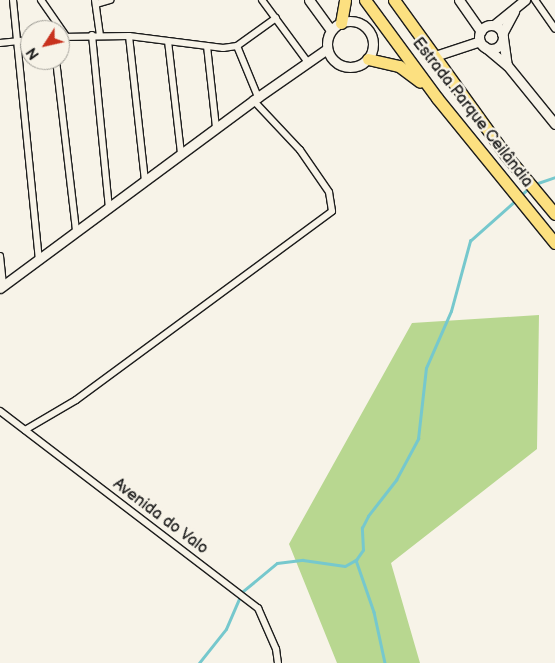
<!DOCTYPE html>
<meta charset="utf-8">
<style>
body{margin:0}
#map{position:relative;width:555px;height:663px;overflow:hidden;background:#f7f3e8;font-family:"Balsamiq Sans",sans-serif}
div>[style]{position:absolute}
.green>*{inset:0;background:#b8d790}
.stream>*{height:2.5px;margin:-1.25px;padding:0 1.25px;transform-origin:1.25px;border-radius:1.25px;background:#76c8cd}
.roads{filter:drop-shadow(1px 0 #1c1c1c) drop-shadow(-1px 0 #1c1c1c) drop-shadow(0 1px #1c1c1c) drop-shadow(0 -1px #1c1c1c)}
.street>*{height:6px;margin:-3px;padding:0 3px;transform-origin:3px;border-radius:3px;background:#f7f3e8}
.secondary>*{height:9px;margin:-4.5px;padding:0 4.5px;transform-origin:4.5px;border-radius:4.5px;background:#f7f3e8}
.secondary>.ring{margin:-4.5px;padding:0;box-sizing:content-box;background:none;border:9px solid #f7f3e8;border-radius:50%}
.highway>*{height:11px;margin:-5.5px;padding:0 5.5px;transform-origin:5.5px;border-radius:5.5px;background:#fce080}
span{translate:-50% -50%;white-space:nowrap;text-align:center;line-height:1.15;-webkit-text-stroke:5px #f7f3e8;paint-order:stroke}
.street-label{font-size:16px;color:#1c1c1c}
.north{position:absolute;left:20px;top:20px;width:50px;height:50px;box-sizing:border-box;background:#f7f3e8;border:1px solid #9f9d96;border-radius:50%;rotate:235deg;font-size:14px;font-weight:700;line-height:20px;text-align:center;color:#1c1c1c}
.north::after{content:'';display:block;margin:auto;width:18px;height:22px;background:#c8321e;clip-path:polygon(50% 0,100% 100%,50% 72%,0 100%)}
</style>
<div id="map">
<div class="green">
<div style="clip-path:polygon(539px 315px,537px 449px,391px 563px,420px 663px,337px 663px,289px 544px,412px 323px)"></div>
</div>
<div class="stream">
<div style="left:535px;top:184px;width:21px;rotate:-19deg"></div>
<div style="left:520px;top:196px;width:12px;rotate:-42deg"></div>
<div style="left:356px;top:560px;width:55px;rotate:70.9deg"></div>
<div style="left:374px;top:612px;width:52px;rotate:77.8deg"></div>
<div style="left:199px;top:663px;width:43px;rotate:-51.5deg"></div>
<div style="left:226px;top:629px;width:40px;rotate:-66.6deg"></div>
<div style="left:242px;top:592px;width:45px;rotate:-39.6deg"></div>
<div style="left:277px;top:563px;width:26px;rotate:-7deg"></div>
<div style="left:303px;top:560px;width:42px;rotate:8.1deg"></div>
<div style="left:345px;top:566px;width:13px;rotate:-29deg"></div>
<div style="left:356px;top:560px;width:12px;rotate:-55deg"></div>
<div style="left:363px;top:550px;width:22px;rotate:-93deg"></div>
<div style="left:362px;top:528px;width:13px;rotate:-63deg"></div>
<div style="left:368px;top:516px;width:46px;rotate:-52.1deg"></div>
<div style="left:396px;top:480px;width:47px;rotate:-61.8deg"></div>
<div style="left:418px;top:439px;width:71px;rotate:-83.6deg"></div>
<div style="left:426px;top:368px;width:62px;rotate:-66.3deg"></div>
<div style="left:451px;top:311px;width:73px;rotate:-74.8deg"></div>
<div style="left:470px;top:241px;width:62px;rotate:-41.7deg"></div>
</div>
<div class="roads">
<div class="street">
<div style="left:13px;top:0;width:260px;rotate:84.3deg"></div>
<div style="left:41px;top:0;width:44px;rotate:55.2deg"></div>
<div style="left:95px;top:0;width:35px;rotate:82deg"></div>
<div style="left:262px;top:0;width:76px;rotate:53.6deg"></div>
<div style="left:535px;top:0;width:35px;rotate:55deg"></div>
<div style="left:96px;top:4px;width:15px;rotate:-16deg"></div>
<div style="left:92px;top:35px;width:173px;rotate:84.4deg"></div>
<div style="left:129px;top:36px;width:146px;rotate:83.7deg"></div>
<div style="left:60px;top:37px;width:69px;rotate:-0.8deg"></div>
<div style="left:129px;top:36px;width:95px;rotate:7.3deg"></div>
<div style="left:223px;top:48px;width:14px;rotate:-8deg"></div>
<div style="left:237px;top:46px;width:48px;rotate:-35.7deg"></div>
<div style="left:168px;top:41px;width:114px;rotate:83.4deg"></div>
<div style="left:0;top:43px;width:30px;rotate:-6deg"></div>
<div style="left:207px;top:46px;width:82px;rotate:83.7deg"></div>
<div style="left:237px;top:46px;width:55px;rotate:67.6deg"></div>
<div style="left:56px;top:60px;width:172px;rotate:83.3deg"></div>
<div style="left:0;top:256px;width:30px;rotate:84deg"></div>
<div style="left:0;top:411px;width:325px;rotate:37.4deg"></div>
<div style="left:258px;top:608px;width:45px;rotate:66.3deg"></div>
<div style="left:276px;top:649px;width:14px;rotate:82deg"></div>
<div style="left:25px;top:430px;width:59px;rotate:-30.5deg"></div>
<div style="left:76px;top:400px;width:318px;rotate:-36.4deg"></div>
<div style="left:332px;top:211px;width:19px;rotate:-99deg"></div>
<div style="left:329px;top:192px;width:51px;rotate:-124.6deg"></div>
<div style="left:300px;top:150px;width:69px;rotate:-133.2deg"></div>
</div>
<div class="secondary">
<div style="left:309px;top:0;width:37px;rotate:54deg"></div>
<div style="left:459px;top:0;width:38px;rotate:55deg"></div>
<div class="ring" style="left:327px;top:21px;width:37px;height:37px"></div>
<div style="left:494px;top:25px;width:40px;rotate:-39deg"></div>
<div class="ring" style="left:479px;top:25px;width:15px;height:15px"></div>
<div style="left:502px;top:34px;width:26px;rotate:-62deg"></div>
<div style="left:503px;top:38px;width:27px;rotate:82deg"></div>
<div style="left:484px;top:46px;width:30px;rotate:40deg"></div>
<div style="left:507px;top:65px;width:76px;rotate:50.9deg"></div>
<div style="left:435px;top:56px;width:47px;rotate:-18.4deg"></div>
<div style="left:0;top:288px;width:321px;rotate:-36.5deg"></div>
<div style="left:258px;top:97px;width:84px;rotate:-34.8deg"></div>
</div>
<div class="highway">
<div style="left:365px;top:0;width:122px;rotate:53.7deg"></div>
<div style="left:437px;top:98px;width:187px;rotate:50.9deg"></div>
<div style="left:394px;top:0;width:190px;rotate:54.2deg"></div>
<div style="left:505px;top:154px;width:78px;rotate:50.2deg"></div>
<div style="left:341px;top:23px;width:23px;rotate:-80deg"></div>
<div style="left:368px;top:59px;width:32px;rotate:13deg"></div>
<div style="left:399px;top:66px;width:26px;rotate:37deg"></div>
</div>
</div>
<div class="street-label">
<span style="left:472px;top:113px;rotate:52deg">Estrada Parque Ceilândia</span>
<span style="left:160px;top:517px;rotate:37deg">Avenida do Valo</span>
</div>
<div class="north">N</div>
</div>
